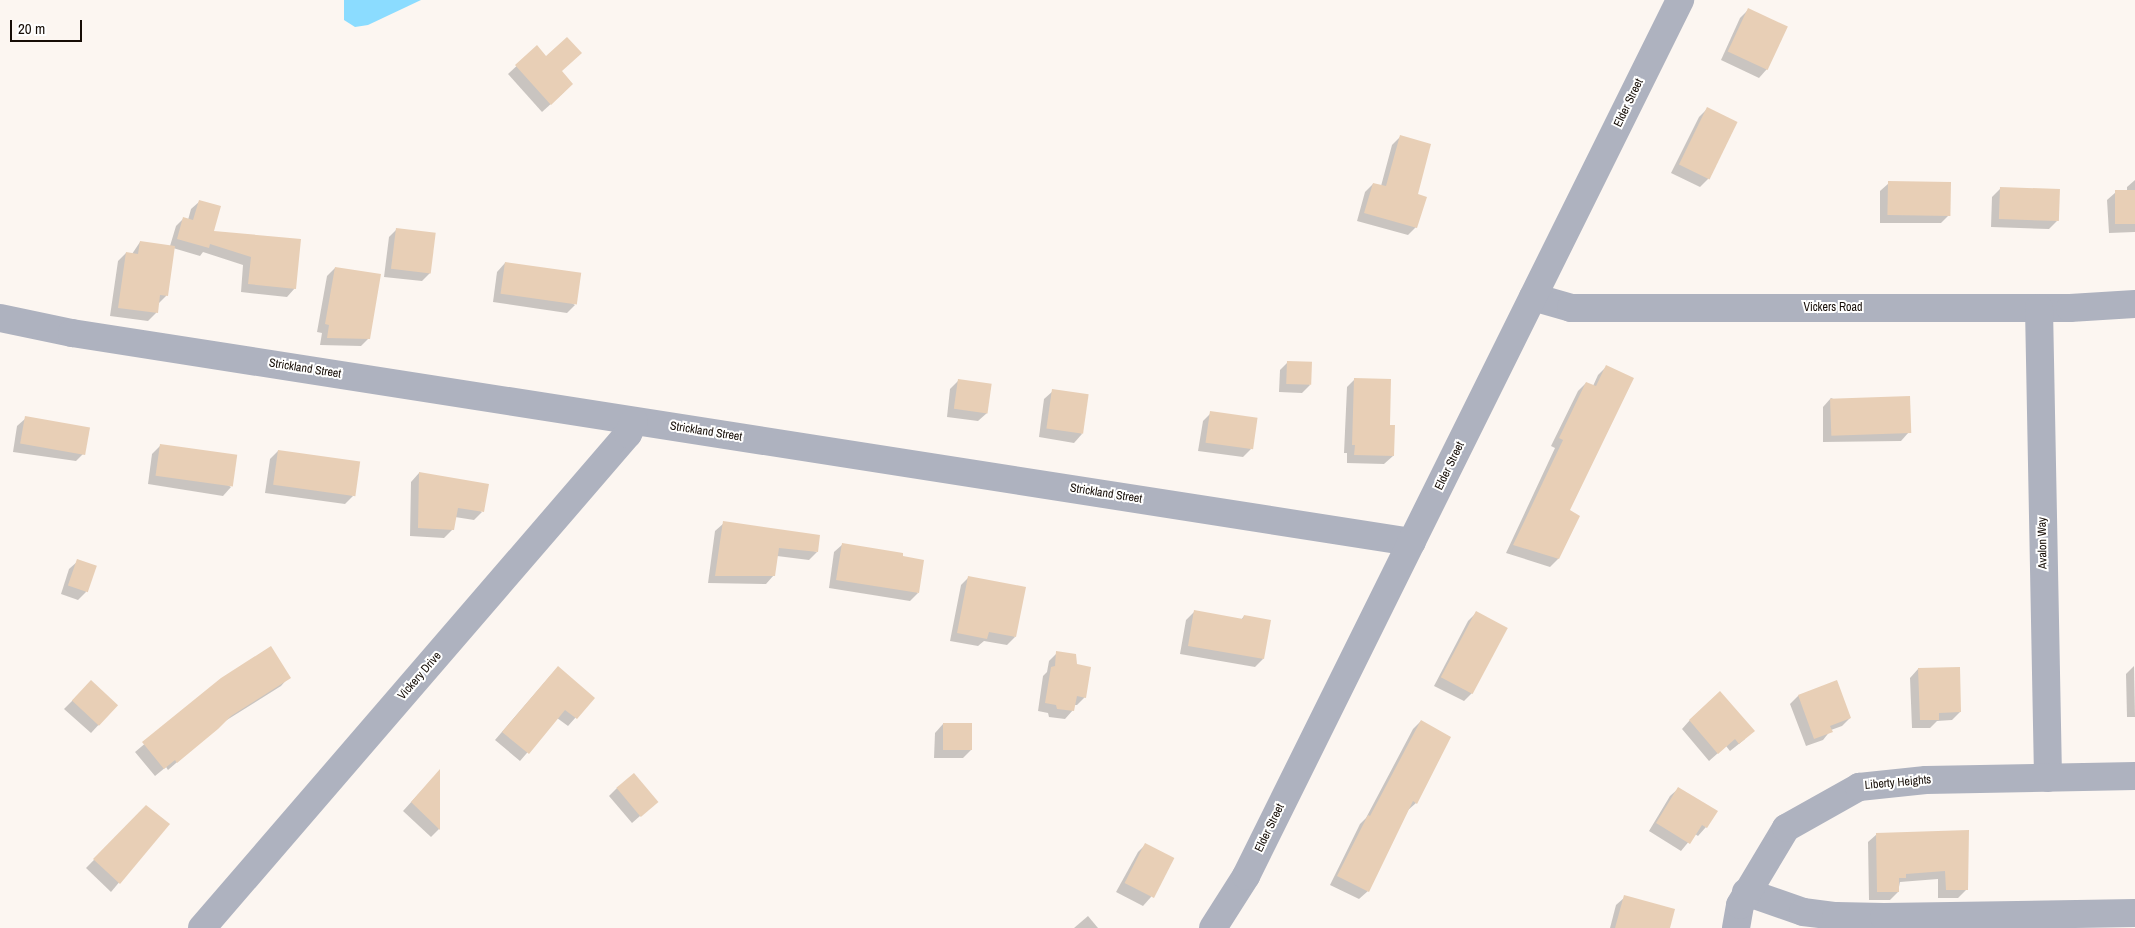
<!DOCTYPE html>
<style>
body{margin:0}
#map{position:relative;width:2135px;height:928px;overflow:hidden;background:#fcf6f1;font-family:"Archivo Narrow",sans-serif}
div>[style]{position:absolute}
.water>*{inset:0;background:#8bdcff}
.shadow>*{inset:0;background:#0003}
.building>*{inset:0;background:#e8cfb6;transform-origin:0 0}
.minor>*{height:28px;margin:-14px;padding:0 14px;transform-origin:14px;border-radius:14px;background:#aeb2bf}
span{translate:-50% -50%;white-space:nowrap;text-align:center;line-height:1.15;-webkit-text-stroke:4px #fff;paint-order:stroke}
.street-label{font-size:12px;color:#160d06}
.scale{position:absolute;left:10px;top:20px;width:72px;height:22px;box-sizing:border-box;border:2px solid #160d06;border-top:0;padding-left:6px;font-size:15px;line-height:18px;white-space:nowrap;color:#160d06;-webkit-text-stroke:4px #fff;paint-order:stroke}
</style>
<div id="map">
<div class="water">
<div style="clip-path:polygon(344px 0,421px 0,368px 25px,355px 27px,344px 20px)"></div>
</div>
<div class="shadow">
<div style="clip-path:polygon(1748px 10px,1767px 69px,1759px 78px,1721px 60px,1740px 18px)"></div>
<div style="clip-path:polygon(537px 47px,560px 72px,564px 92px,542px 112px,508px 74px)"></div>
<div style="clip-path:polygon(1707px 109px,1708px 179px,1700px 187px,1671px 173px,1699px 117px)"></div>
<div style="clip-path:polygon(1400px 137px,1417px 195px,1416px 227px,1408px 235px,1357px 221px,1365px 192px,1373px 184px,1381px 186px,1392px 145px)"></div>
<div style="clip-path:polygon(2135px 180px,2135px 232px,2109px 233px,2107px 200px,2116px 192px,2127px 191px,2127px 187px)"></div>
<div style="clip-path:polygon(1889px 183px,1949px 215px,1941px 223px,1880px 223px,1880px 191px)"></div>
<div style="clip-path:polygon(2000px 189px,2057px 221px,2049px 229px,1991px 227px,1992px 197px)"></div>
<div style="clip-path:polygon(200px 201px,212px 233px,300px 240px,295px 288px,287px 297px,241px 292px,243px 265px,203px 252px,200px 256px,173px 248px,166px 296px,158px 304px,156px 313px,148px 321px,110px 316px,118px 261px,126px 253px,132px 254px,140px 242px,170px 246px,176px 226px,184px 218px,188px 220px,191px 209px)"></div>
<div style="clip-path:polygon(397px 229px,430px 273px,422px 281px,384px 277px,389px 237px)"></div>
<div style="clip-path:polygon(505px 263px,575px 305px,567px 313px,493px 302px,497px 272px)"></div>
<div style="clip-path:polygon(335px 268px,369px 338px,361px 346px,320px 345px,322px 333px,317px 332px,327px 276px)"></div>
<div style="clip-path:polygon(1288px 362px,1310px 385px,1302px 393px,1279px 392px,1280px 370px)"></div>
<div style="clip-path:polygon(1606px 367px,1568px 511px,1578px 516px,1558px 559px,1550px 567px,1506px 553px,1555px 448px,1551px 446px,1578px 391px,1586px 383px,1593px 386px,1598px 375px)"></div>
<div style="clip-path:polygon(1355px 379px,1393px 456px,1384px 464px,1347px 463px,1347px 453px,1344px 453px,1347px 387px)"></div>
<div style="clip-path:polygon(958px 381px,987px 413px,978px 421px,947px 417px,950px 389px)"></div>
<div style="clip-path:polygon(1053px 391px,1082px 434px,1074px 443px,1039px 437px,1044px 399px)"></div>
<div style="clip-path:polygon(1831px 398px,1909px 432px,1901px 441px,1823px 442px,1823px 407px)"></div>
<div style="clip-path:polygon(1211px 413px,1251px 449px,1243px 457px,1198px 451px,1203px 421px)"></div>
<div style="clip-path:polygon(26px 418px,84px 453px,76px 461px,13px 452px,17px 426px)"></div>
<div style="clip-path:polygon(160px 446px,231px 487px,223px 496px,148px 484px,152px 454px)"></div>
<div style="clip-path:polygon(278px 451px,353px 496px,345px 504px,265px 493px,270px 459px)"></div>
<div style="clip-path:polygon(419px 473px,482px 512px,474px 520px,455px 517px,453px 529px,444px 538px,410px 536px,411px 482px)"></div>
<div style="clip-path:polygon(724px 523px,817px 552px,809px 560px,777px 556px,774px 575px,766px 584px,708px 583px,715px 531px)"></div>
<div style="clip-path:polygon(843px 544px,918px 593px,910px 601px,829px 588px,834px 552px)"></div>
<div style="clip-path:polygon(78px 561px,86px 592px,78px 600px,61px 594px,69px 569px)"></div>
<div style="clip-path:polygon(969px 577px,1015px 637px,1007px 645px,984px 641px,978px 646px,950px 641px,961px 585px)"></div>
<div style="clip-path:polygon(1195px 611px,1241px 620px,1244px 616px,1263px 659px,1255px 667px,1180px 654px,1186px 620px)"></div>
<div style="clip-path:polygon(1476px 613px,1472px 693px,1464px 701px,1434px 686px,1468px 621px)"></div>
<div style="clip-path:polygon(1057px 653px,1085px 697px,1077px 705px,1074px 705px,1073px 710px,1065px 719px,1049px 717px,1048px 713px,1038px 711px,1043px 676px,1047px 672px,1049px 661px)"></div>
<div style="clip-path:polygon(2134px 666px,2135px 717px,2127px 717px,2126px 674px)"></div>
<div style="clip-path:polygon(1918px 669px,1960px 712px,1952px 720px,1937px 721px,1930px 728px,1912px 728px,1910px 678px)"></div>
<div style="clip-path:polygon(550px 676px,593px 698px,568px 726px,557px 718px,520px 761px,495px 740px)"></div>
<div style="clip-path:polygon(289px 677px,281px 686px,222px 723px,168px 770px,166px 767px,155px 776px,135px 752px,222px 679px)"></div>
<div style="clip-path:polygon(1837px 682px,1850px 718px,1842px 726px,1831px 730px,1823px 740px,1806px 746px,1790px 704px,1798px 696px)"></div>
<div style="clip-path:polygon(83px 690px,117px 705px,91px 733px,64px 709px)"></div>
<div style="clip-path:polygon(1690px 720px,1745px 739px,1730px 751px,1726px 746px,1709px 761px,1682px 729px)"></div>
<div style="clip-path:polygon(1421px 721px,1416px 803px,1407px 811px,1368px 891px,1359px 899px,1330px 885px,1360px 824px,1366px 818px,1413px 729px)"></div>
<div style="clip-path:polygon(943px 724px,971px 750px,963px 758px,934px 758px,935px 733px)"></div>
<div style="clip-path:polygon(432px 779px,439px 829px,431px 837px,403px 811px)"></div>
<div style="clip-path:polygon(617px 788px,656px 802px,632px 823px,609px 796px)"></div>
<div style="clip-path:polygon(1679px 788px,1706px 827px,1698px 836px,1695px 834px,1681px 851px,1649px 831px,1670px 796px)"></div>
<div style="clip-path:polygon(146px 807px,168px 824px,111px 892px,86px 868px)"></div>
<div style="clip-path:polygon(1967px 831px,1967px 889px,1958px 898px,1938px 898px,1938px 879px,1900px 882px,1898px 892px,1890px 900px,1869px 900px,1868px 842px,1877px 834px)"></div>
<div style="clip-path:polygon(1146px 844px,1151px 897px,1143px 906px,1116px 892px,1138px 852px)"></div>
<div style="clip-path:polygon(1625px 897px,1668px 928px,1610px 928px,1616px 905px)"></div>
<div style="clip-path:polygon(1088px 916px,1098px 928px,1074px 928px)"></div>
</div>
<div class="building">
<div style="left:1748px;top:8px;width:44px;height:48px;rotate:25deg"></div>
<div style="clip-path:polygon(567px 37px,582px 53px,562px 71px,573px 84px,551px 105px,515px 65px,537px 45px,546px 56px)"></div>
<div style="left:1707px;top:107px;width:34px;height:64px;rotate:26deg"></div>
<div style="clip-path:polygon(1400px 135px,1431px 144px,1418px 194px,1427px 197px,1417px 228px,1364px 213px,1373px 183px,1386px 186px)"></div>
<div style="left:1888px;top:181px;width:63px;height:34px;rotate:1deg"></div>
<div style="left:2000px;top:187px;width:60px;height:32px;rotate:2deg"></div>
<div style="left:2135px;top:190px;width:34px;height:20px;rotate:90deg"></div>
<div style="clip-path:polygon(199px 200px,221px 206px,214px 231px,301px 239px,296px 289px,248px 284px,251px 257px,210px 244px,209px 248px,177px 239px,183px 217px,193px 220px)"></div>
<div style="left:396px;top:228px;width:40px;height:41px;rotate:7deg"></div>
<div style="clip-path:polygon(140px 241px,175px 246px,168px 296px,160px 295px,158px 313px,118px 308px,126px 252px,138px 254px)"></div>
<div style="left:505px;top:262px;width:77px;height:32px;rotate:8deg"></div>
<div style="clip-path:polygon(335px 267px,381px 274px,370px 339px,327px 338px,329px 325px,325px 324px)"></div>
<div style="left:1287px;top:361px;width:25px;height:23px;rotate:2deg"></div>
<div style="clip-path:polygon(1606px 365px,1634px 378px,1570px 510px,1580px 516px,1559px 559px,1513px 545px,1563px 440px,1559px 438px,1586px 382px,1596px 386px)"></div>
<div style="clip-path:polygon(1354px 378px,1391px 379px,1390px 425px,1395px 425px,1394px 456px,1354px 455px,1355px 445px,1352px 445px)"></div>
<div style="left:958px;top:379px;width:34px;height:30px;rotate:8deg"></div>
<div style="left:1052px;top:389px;width:37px;height:40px;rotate:8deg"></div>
<div style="left:1910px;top:396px;width:37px;height:80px;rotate:88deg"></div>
<div style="left:1210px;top:411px;width:48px;height:32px;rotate:8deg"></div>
<div style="left:25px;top:416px;width:66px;height:28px;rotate:10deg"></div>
<div style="left:160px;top:444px;width:78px;height:32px;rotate:8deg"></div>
<div style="left:278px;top:450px;width:83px;height:35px;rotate:8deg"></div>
<div style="clip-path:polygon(419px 472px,489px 484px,484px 512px,458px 508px,454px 530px,418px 528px)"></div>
<div style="clip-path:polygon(723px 521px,820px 535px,818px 552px,779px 548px,775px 576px,715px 576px)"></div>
<div style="clip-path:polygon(842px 543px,903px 553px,903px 556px,924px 560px,919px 593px,836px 580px)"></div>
<div style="left:77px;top:559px;width:21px;height:28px;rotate:19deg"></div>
<div style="clip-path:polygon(968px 576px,1026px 587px,1016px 637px,989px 632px,987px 639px,957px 633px)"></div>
<div style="clip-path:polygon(1194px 610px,1243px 619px,1244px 615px,1271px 620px,1264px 659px,1188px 646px)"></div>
<div style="left:1476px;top:611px;width:36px;height:75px;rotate:28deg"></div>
<div style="clip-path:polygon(271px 646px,291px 678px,231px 716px,218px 729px,177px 763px,175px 760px,164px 769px,142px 742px,221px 678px)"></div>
<div style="clip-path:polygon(1056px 651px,1076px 654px,1077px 664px,1091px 667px,1086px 698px,1077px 696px,1074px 711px,1057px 709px,1056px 705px,1045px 703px,1051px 667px,1055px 666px)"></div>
<div style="clip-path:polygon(558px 666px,595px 698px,577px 719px,565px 710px,529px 754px,502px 732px)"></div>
<div style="clip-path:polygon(1960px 667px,1961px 712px,1939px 713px,1939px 720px,1920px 720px,1918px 668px)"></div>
<div style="left:91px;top:680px;width:37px;height:28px;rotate:43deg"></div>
<div style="clip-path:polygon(1837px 680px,1851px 718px,1830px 726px,1833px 732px,1814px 739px,1798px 695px)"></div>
<div style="clip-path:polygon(1720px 691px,1755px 731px,1739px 744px,1735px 739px,1718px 754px,1689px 720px)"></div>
<div style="clip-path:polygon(1421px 720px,1451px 737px,1417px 804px,1413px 801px,1369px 892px,1337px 876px,1368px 815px,1370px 816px)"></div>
<div style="left:943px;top:723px;width:29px;height:27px"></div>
<div style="clip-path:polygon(440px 769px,440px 830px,411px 802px)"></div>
<div style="left:634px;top:773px;width:38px;height:23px;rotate:50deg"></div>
<div style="clip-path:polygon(1678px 787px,1718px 811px,1707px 828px,1702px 825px,1690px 844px,1656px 823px)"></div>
<div style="clip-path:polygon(146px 805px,170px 824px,120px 884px,93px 859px)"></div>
<div style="clip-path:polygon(1969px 830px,1968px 890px,1946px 890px,1945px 871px,1906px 874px,1906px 878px,1899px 878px,1899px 892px,1877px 892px,1876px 833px)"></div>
<div style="left:1145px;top:843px;width:33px;height:45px;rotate:27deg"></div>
<div style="clip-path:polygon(1624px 895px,1675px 909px,1670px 928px,1615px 928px)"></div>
</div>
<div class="minor">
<div style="left:1533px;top:297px;width:40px;rotate:16deg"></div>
<div style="left:1571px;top:308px;width:499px"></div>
<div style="left:2070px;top:308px;width:65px;rotate:-3.5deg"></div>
<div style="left:2039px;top:308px;width:470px;rotate:88.9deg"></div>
<div style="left:0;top:318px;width:74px;rotate:11.8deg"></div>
<div style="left:72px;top:333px;width:1356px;rotate:8.87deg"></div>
<div style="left:1746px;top:892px;width:60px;rotate:19.3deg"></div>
<div style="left:1803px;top:912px;width:33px;rotate:7deg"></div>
<div style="left:1836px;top:916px;width:48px;rotate:1.2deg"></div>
<div style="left:1884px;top:917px;width:251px;rotate:-0.9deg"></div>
<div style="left:202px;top:928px;width:652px;rotate:-49.23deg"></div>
<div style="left:628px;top:434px;width:14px;rotate:-65deg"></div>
<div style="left:1213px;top:928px;width:62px;rotate:-57.6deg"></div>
<div style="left:1246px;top:876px;width:978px;rotate:-63.64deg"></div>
<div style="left:1736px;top:928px;width:23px;rotate:-80deg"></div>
<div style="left:1740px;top:905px;width:90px;rotate:-59.1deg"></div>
<div style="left:1786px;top:828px;width:84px;rotate:-29.3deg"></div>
<div style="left:1859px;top:787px;width:67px;rotate:-6deg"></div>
<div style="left:1926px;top:780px;width:209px;rotate:-1.1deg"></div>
</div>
<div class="street-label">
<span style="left:1629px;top:103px;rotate:-64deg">Elder Street</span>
<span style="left:1833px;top:308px">Vickers Road</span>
<span style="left:305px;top:369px;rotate:9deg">Strickland Street</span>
<span style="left:706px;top:432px;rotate:9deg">Strickland Street</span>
<span style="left:1450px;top:466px;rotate:-64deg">Elder Street</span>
<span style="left:1106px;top:494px;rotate:9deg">Strickland Street</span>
<span style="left:2043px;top:543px;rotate:-91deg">Avalon Way</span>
<span style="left:420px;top:676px;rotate:-49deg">Vickery Drive</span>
<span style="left:1898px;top:783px;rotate:-5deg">Liberty Heights</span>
<span style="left:1270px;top:828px;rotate:-64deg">Elder Street</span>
</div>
<div class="scale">20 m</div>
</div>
